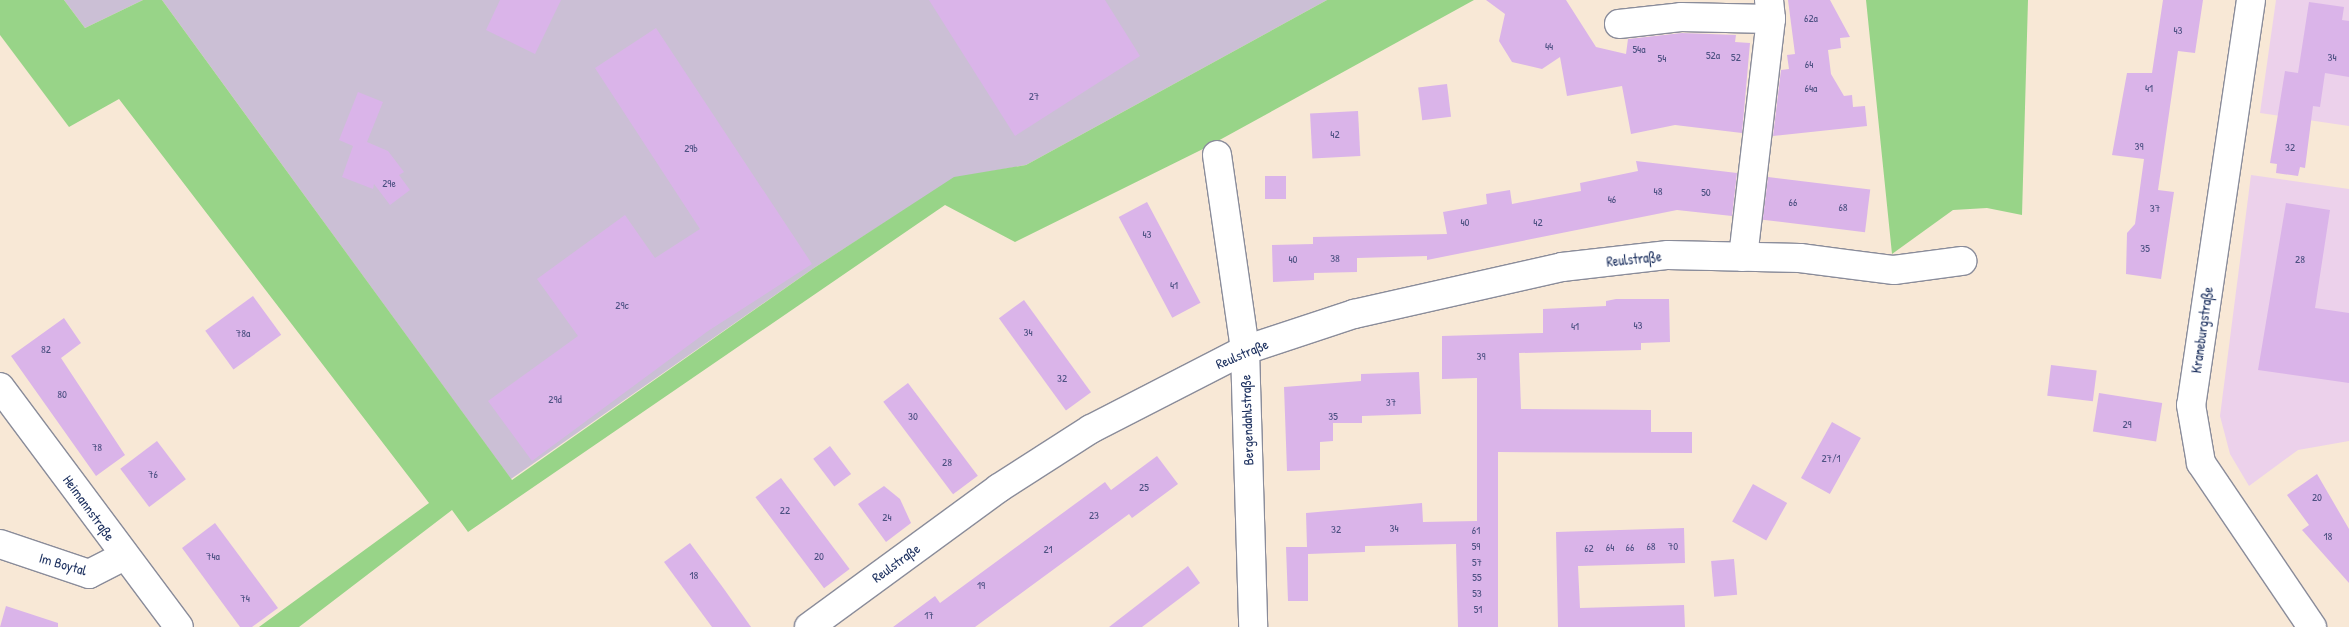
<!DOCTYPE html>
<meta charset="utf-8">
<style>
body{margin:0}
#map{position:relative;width:2349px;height:627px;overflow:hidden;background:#f8e8d6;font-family:"Patrick Hand",sans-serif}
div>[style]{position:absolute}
.built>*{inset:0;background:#ecd1eb}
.industrial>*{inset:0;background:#cbbfd5}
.green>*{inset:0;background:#98d488}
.building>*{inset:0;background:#dab4e9;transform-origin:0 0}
.roads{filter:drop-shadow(1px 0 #8a8c9a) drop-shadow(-1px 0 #8a8c9a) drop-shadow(0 1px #8a8c9a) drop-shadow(0 -1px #8a8c9a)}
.minor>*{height:28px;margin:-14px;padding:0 14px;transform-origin:14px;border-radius:14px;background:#fff}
span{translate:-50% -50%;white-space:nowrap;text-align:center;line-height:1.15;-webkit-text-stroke:4px #fff;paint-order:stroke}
.number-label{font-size:11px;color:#4b5081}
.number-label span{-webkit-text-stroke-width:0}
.street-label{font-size:14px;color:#1b2f5e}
</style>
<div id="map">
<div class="built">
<div style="clip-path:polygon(2276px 0,2349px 0,2349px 126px,2260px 113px)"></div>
<div style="clip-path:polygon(2251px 175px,2349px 189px,2349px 441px,2298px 450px,2249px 486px,2230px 454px,2220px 416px)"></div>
</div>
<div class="industrial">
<div style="clip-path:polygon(64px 0,143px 0,85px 28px)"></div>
<div style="clip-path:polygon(162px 0,1327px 0,1026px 165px,954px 178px,814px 268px,511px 479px)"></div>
</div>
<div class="green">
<div style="clip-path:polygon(0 0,64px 0,85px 28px,143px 0,162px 0,512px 480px,814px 268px,954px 177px,1026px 165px,1327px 0,1474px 0,1205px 148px,1015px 242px,945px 205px,468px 532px,452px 510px,299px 627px,259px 627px,429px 503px,119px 99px,69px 127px,0 35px)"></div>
<div style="clip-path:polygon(1866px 0,2028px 0,2022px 215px,1987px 208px,1953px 210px,1892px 254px)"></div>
</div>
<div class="building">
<div style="clip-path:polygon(500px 0,561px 0,535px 54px,486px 30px)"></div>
<div style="clip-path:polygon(929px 0,1105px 0,1140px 56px,1015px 136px)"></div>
<div style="clip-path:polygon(1486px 0,1566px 0,1596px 47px,1626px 54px,1628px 39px,1682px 33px,1736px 35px,1735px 42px,1750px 43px,1742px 133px,1675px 125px,1631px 134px,1622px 86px,1567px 96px,1560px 57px,1542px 69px,1512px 62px,1499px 41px,1505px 14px)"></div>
<div style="clip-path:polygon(1788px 0,1830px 0,1850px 37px,1840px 38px,1841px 48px,1828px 50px,1831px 74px,1844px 96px,1852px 95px,1853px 107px,1865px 106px,1867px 126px,1773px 136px,1781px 70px,1789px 69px,1787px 55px,1795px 54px)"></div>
<div style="clip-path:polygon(2163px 0,2203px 0,2195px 53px,2178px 51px,2158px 190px,2174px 192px,2161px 279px,2126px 274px,2127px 233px,2135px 224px,2144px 159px,2112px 155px,2127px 73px,2152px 73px)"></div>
<div style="clip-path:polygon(2309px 2px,2344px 7px,2342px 20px,2349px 21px,2349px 77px,2325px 73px,2320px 107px,2313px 106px,2305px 168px,2300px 167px,2298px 176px,2276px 173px,2277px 164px,2270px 163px,2285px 71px,2298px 73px)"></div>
<div style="clip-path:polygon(656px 28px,812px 264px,708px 331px,532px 461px,488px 401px,578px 336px,537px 279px,625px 215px,655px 258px,700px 229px,595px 68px)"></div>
<div style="left:1447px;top:84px;width:33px;height:29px;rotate:83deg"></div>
<div style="clip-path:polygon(358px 92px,383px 102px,367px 142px,388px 151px,404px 172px,399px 175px,410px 190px,390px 205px,374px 184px,373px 189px,342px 177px,353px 146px,339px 140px)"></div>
<div style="left:1358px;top:111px;width:45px;height:48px;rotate:87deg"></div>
<div style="clip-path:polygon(1636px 161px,1737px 173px,1732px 216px,1677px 210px,1427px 260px,1427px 256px,1357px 258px,1357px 272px,1314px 273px,1314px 280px,1273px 282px,1272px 245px,1313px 244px,1313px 237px,1447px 234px,1443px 212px,1487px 204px,1486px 194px,1510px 190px,1512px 204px,1581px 191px,1580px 183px,1638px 171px)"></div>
<div style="left:1286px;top:176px;width:23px;height:21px;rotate:90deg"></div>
<div style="left:1768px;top:177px;width:103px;height:43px;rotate:7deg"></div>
<div style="left:1147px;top:202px;width:114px;height:32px;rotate:62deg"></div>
<div style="clip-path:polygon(2286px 203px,2330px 210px,2315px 308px,2349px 313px,2349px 383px,2258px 370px)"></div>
<div style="left:253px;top:296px;width:48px;height:59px;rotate:54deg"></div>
<div style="clip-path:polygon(1616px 299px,1669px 299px,1670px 342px,1641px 343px,1641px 350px,1519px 353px,1521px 409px,1651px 410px,1651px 432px,1692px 432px,1692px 453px,1498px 452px,1498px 627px,1458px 627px,1456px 544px,1365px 546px,1365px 552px,1308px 554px,1308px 601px,1288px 601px,1286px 547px,1307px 547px,1306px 513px,1422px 503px,1423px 522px,1477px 521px,1477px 378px,1442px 379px,1442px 336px,1543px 333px,1543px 309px,1606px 306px,1606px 301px)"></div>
<div style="left:1024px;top:300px;width:114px;height:31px;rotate:54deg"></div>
<div style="clip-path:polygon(64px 318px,81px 343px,61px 358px,125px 455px,96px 476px,11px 356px)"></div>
<div style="left:2051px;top:365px;width:46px;height:31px;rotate:7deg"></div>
<div style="clip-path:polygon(1419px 372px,1421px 414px,1362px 416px,1362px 423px,1333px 423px,1333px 441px,1320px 442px,1320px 470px,1287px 471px,1284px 387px,1361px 381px,1361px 374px)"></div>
<div style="left:908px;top:383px;width:116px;height:31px;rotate:53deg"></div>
<div style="left:2099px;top:393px;width:64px;height:39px;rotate:9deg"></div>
<div style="left:1832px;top:422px;width:33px;height:64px;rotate:29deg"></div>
<div style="left:157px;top:441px;width:48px;height:46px;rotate:53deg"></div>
<div style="left:830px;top:446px;width:35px;height:21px;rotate:53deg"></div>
<div style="clip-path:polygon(1157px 456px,1178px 484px,1132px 518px,1129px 514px,975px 627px,893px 627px,935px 596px,940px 603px,1105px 482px,1111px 490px)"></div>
<div style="clip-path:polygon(2317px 474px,2349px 529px,2349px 583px,2302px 530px,2309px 525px,2287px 495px)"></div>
<div style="left:781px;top:478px;width:114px;height:32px;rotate:53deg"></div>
<div style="left:1753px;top:484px;width:39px;height:43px;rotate:29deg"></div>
<div style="clip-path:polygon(884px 486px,900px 499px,911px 523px,886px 542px,858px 504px)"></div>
<div style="clip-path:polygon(215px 523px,278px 608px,252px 627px,240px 627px,182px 548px)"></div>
<div style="clip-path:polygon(1684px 528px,1685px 563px,1578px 566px,1580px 608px,1684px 605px,1685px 627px,1558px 627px,1556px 532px)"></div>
<div style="clip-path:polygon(690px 543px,724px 589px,751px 627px,712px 627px,664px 562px)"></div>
<div style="left:1734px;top:559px;width:36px;height:23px;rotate:85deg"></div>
<div style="clip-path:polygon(1188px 566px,1200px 583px,1142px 627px,1109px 627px)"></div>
<div style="clip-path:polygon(6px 606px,58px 623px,58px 627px,0 627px)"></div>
</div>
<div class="roads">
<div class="minor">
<div style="left:2251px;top:0;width:409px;rotate:98.4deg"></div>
<div style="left:2191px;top:405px;width:59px;rotate:80.2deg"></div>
<div style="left:2201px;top:463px;width:198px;rotate:55.9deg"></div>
<div style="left:1619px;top:24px;width:62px;rotate:-6.4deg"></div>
<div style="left:1681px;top:17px;width:90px;rotate:1.3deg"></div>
<div style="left:1217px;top:155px;width:197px;rotate:81.8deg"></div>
<div style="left:1245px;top:350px;width:277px;rotate:88.3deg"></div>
<div style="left:1743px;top:257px;width:240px;rotate:-83.3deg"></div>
<div style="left:1771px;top:19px;width:19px;rotate:-96deg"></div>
<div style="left:0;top:387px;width:299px;rotate:53.3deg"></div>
<div style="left:0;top:544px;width:94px;rotate:18.6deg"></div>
<div style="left:89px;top:574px;width:39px;rotate:-27deg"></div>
<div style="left:809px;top:627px;width:235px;rotate:-36.2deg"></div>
<div style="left:999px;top:488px;width:109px;rotate:-32.7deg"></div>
<div style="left:1091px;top:429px;width:173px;rotate:-27.2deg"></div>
<div style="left:1245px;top:350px;width:115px;rotate:-18.3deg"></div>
<div style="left:1354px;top:314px;width:213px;rotate:-12.7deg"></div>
<div style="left:1562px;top:267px;width:107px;rotate:-6.5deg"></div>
<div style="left:1668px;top:255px;width:132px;rotate:1.3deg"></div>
<div style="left:1800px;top:258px;width:95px;rotate:7.3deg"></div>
<div style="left:1894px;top:270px;width:69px;rotate:-7.5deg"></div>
</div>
</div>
<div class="number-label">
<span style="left:1811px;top:18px">62a</span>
<span style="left:2178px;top:30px">43</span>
<span style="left:1549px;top:46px">44</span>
<span style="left:1639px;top:49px">54a</span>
<span style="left:1713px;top:55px">52a</span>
<span style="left:1736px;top:57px">52</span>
<span style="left:2332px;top:57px">34</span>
<span style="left:1662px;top:58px">54</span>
<span style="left:1809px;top:64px">64</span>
<span style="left:1811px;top:88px">64a</span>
<span style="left:2149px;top:88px">41</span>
<span style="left:1034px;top:96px">27</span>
<span style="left:1335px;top:134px">42</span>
<span style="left:2139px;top:146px">39</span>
<span style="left:2290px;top:147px">32</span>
<span style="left:691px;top:148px">29b</span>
<span style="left:389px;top:183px">29e</span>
<span style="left:1658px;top:191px">48</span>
<span style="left:1706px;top:192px">50</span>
<span style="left:1612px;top:199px">46</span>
<span style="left:1793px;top:202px">66</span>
<span style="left:1843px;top:207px">68</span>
<span style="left:2155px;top:208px">37</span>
<span style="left:1465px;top:222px">40</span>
<span style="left:1538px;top:222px">42</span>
<span style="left:1147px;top:234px">43</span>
<span style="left:2145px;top:248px">35</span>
<span style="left:1335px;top:258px">38</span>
<span style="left:1293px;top:259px">40</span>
<span style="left:2300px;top:259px">28</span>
<span style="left:1174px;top:285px">41</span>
<span style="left:622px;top:305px">29c</span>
<span style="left:1638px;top:325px">43</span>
<span style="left:1575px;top:326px">41</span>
<span style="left:1028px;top:332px">34</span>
<span style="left:243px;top:333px">78a</span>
<span style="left:46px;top:349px">82</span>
<span style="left:1481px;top:356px">39</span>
<span style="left:1062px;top:378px">32</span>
<span style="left:62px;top:394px">80</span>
<span style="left:555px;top:399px">29d</span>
<span style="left:1391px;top:402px">37</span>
<span style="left:913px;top:416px">30</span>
<span style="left:1333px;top:416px">35</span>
<span style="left:2127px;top:424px">29</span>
<span style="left:97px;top:447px">78</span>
<span style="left:1831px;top:458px">27/1</span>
<span style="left:947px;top:462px">28</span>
<span style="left:153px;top:474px">76</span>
<span style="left:1144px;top:487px">25</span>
<span style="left:2317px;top:497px">20</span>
<span style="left:785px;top:510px">22</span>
<span style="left:1094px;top:515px">23</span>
<span style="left:887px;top:517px">24</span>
<span style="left:1394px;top:528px">34</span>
<span style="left:1336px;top:529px">32</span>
<span style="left:1476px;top:530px">61</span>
<span style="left:2328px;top:536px">18</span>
<span style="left:1476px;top:546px">59</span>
<span style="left:1651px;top:546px">68</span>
<span style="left:1673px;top:546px">70</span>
<span style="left:1610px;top:547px">64</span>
<span style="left:1630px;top:547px">66</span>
<span style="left:1589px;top:548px">62</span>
<span style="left:1048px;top:549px">21</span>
<span style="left:213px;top:556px">74a</span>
<span style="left:819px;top:556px">20</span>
<span style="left:1477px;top:562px">57</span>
<span style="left:694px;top:575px">18</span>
<span style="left:1477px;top:577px">55</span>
<span style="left:981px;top:585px">19</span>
<span style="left:1477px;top:593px">53</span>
<span style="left:245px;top:598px">74</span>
<span style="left:1478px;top:609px">51</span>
<span style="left:929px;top:615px">17</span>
</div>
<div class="street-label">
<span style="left:1634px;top:259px;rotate:-6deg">Reulstraße</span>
<span style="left:2202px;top:330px;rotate:-82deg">Kraneburgstraße</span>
<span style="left:1242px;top:354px;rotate:-23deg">Reulstraße</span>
<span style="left:1247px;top:420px;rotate:-92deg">Bergendahlstraße</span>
<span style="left:89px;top:508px;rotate:54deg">Heimannstraße</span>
<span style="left:896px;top:563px;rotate:-36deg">Reulstraße</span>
<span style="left:63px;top:564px;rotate:16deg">Im Boytal</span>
</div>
</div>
